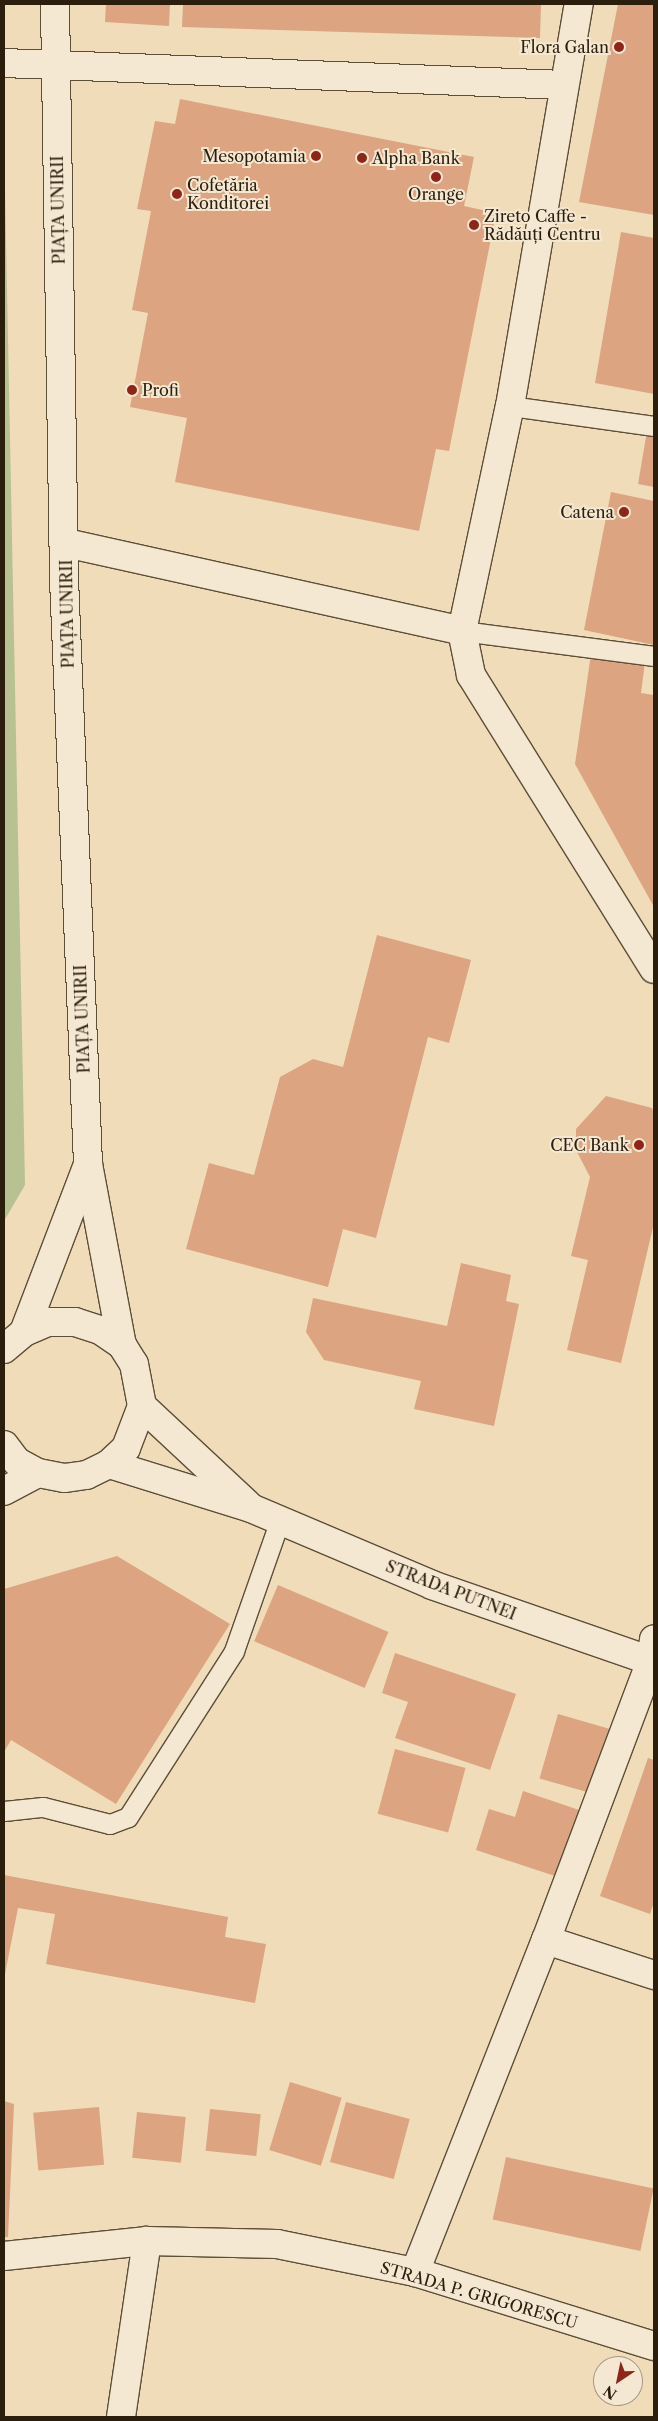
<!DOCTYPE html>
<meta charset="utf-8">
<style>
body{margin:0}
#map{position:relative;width:658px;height:2421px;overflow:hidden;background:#f0dcb9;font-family:"Libre Caslon Text",serif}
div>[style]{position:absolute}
.green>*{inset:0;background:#b7c191}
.building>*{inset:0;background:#dca480;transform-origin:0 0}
.roads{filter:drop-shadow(1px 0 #5d4e38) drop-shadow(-1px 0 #5d4e38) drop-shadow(0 1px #5d4e38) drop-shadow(0 -1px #5d4e38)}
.lane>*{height:19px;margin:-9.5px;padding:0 9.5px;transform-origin:9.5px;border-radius:9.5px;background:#f5e8d2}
.street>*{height:28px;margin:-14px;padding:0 14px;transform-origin:14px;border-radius:14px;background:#f5e8d2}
.secondary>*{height:28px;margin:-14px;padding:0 14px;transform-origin:14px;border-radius:14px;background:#f5e8d2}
.dots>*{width:14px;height:14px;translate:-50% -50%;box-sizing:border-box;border:2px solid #f5e8d2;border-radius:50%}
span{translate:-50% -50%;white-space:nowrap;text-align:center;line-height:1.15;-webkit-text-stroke:4px #f5e8d2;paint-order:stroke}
.poi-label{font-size:16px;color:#2c1e0d}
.right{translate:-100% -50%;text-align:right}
.left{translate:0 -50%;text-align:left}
.street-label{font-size:16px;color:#2c1e0d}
.frame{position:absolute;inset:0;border:5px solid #2c1e0d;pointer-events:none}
.north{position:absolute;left:593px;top:2356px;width:50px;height:50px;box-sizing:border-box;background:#f5e8d2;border:1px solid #a59783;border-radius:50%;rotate:214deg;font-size:14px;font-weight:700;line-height:20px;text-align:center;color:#2c1e0d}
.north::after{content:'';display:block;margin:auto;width:18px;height:22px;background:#8f2418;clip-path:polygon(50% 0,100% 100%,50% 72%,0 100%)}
</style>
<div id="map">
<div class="green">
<div style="clip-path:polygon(4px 140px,25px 1185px,4px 1221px)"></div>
</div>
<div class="building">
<div style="clip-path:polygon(106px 4px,170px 4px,169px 26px,105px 22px)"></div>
<div style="clip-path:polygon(183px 4px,541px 4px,540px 38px,182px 27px)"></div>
<div style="clip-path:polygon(618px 4px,654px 4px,654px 215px,579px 202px)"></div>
<div style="clip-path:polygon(180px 99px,474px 157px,464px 206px,496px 213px,449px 451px,436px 449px,419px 531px,175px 482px,187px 418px,130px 407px,148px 313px,132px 310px,151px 211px,137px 209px,155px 121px,175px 124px)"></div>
<div style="clip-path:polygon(621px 232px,654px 238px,654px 394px,595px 383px)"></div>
<div style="clip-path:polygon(647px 431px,654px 432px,654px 487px,638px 484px)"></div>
<div style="clip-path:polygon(611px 492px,654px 501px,654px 645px,584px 630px)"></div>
<div style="clip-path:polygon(591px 654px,645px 662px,641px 693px,654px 695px,654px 907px,575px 764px)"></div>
<div style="clip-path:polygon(377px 935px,471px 960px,449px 1043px,428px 1037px,376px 1238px,343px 1229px,328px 1287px,186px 1249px,209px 1163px,254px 1175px,280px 1077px,313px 1059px,343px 1067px)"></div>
<div style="clip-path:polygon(606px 1096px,652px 1108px,654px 1114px,654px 1223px,621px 1363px,567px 1350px,588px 1260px,571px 1256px,590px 1177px,576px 1150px,576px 1129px)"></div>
<div style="clip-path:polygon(461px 1263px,511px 1275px,506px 1301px,519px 1304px,494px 1426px,414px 1409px,421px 1381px,324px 1360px,306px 1332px,313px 1298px,447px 1326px)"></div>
<div style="clip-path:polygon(117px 1556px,230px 1624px,116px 1804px,11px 1740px,4px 1752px,4px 1589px)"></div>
<div style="left:278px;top:1585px;width:120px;height:61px;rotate:23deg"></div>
<div style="clip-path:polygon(395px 1653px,516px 1694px,490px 1770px,395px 1738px,408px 1702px,382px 1693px)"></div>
<div style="left:558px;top:1714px;width:55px;height:67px;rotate:16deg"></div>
<div style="left:395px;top:1749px;width:73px;height:67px;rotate:15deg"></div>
<div style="clip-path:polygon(648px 1758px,654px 1760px,654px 1902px,650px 1914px,600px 1896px)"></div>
<div style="clip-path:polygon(523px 1791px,585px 1812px,564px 1879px,476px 1850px,489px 1809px,515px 1817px)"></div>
<div style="clip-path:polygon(4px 1875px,228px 1917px,225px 1937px,266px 1944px,255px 2003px,46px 1964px,55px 1914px,18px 1908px,4px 1979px)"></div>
<div style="left:290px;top:2082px;width:54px;height:71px;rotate:17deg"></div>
<div style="clip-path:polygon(4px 2101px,14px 2104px,8px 2237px,4px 2237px)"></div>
<div style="left:346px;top:2102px;width:66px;height:62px;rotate:15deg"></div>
<div style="left:99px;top:2107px;width:58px;height:66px;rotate:85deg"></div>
<div style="left:210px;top:2109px;width:51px;height:42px;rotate:6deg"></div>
<div style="left:137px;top:2112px;width:49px;height:46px;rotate:6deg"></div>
<div style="left:506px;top:2157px;width:151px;height:64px;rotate:12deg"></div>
</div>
<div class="roads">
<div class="lane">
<div style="left:510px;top:406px;width:145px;rotate:7.9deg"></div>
<div style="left:462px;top:631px;width:194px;rotate:7.4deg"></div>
<div style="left:4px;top:1811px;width:39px;rotate:-6deg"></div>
<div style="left:43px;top:1807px;width:69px;rotate:14.2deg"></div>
<div style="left:110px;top:1824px;width:19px;rotate:-21deg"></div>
<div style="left:128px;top:1817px;width:197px;rotate:-57.4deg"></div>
<div style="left:234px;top:1651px;width:139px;rotate:-70.7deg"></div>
</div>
<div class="street">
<div style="left:4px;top:63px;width:560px;rotate:2.25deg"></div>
<div style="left:66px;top:543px;width:406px;rotate:12.5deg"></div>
<div style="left:462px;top:631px;width:230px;rotate:-78deg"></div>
<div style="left:510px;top:406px;width:408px;rotate:-80.3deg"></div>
<div style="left:462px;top:631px;width:45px;rotate:78.4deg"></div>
<div style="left:471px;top:675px;width:346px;rotate:58.1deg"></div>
<div style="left:546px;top:1940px;width:114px;rotate:18deg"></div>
<div style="left:4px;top:2256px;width:144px;rotate:-6deg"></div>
<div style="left:147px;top:2241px;width:130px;rotate:1.3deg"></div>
<div style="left:277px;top:2244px;width:141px;rotate:11.5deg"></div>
<div style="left:415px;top:2272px;width:250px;rotate:17.2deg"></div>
<div style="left:415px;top:2272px;width:357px;rotate:-68.5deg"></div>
<div style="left:546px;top:1940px;width:298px;rotate:-69.4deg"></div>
<div style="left:651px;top:1661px;width:22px;rotate:-82deg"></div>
<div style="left:121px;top:2417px;width:178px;rotate:-81.6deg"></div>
</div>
<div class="secondary">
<div style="left:55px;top:4px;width:575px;rotate:89.1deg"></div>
<div style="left:64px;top:579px;width:585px;rotate:87.65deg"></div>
<div style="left:88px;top:1164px;width:184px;rotate:79.4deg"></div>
<div style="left:24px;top:1332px;width:180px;rotate:-69.1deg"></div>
<div style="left:4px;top:1349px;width:26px;rotate:-40deg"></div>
<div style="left:24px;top:1332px;width:26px;rotate:-23deg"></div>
<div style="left:48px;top:1322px;width:27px"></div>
<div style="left:75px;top:1322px;width:26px;rotate:18deg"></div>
<div style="left:100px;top:1330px;width:27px;rotate:34deg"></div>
<div style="left:122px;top:1345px;width:22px;rotate:58deg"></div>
<div style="left:134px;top:1364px;width:43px;rotate:79.2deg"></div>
<div style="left:142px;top:1406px;width:45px;rotate:110.9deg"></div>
<div style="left:126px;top:1448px;width:23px;rotate:137deg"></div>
<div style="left:109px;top:1464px;width:25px;rotate:154deg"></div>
<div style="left:86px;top:1475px;width:22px;rotate:172deg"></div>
<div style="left:64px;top:1478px;width:26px;rotate:-169deg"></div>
<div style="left:38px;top:1473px;width:24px;rotate:-152deg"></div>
<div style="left:17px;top:1462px;width:21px;rotate:-127deg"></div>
<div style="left:142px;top:1406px;width:144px;rotate:43deg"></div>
<div style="left:109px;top:1464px;width:149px;rotate:17.2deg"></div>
<div style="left:251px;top:1508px;width:197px;rotate:23deg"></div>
<div style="left:432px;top:1585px;width:235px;rotate:19.1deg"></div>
<div style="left:4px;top:1491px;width:38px;rotate:-28deg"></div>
</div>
</div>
<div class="dots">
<div style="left:619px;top:47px;background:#8f2418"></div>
<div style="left:316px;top:156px;background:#8f2418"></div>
<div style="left:362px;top:158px;background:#8f2418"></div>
<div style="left:436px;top:177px;background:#8f2418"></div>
<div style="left:177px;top:194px;background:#8f2418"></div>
<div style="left:474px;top:225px;background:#8f2418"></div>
<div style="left:132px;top:390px;background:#8f2418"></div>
<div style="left:624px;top:512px;background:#8f2418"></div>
<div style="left:639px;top:1145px;background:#8f2418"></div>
</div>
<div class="poi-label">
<span class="right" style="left:609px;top:47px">Flora Galan</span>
<span class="right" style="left:306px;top:156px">Mesopotamia</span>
<span class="left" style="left:372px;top:158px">Alpha Bank</span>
<span class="left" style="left:187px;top:194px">Cofetăria<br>Konditorei</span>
<span style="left:436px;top:194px">Orange</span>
<span class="left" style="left:484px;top:225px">Zireto Caffe -<br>Rădăuți Centru</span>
<span class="left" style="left:142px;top:390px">Profi</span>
<span class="right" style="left:614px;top:512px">Catena</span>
<span class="right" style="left:629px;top:1145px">CEC Bank</span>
</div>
<div class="street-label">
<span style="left:58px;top:210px;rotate:-91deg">PIAȚA UNIRII</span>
<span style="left:67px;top:614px;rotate:-91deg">PIAȚA UNIRII</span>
<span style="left:82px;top:1019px;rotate:-92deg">PIAȚA UNIRII</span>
<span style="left:451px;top:1590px;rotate:21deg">STRADA PUTNEI</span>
<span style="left:479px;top:2295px;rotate:16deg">STRADA P. GRIGORESCU</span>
</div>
<div class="frame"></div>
<div class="north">N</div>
</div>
